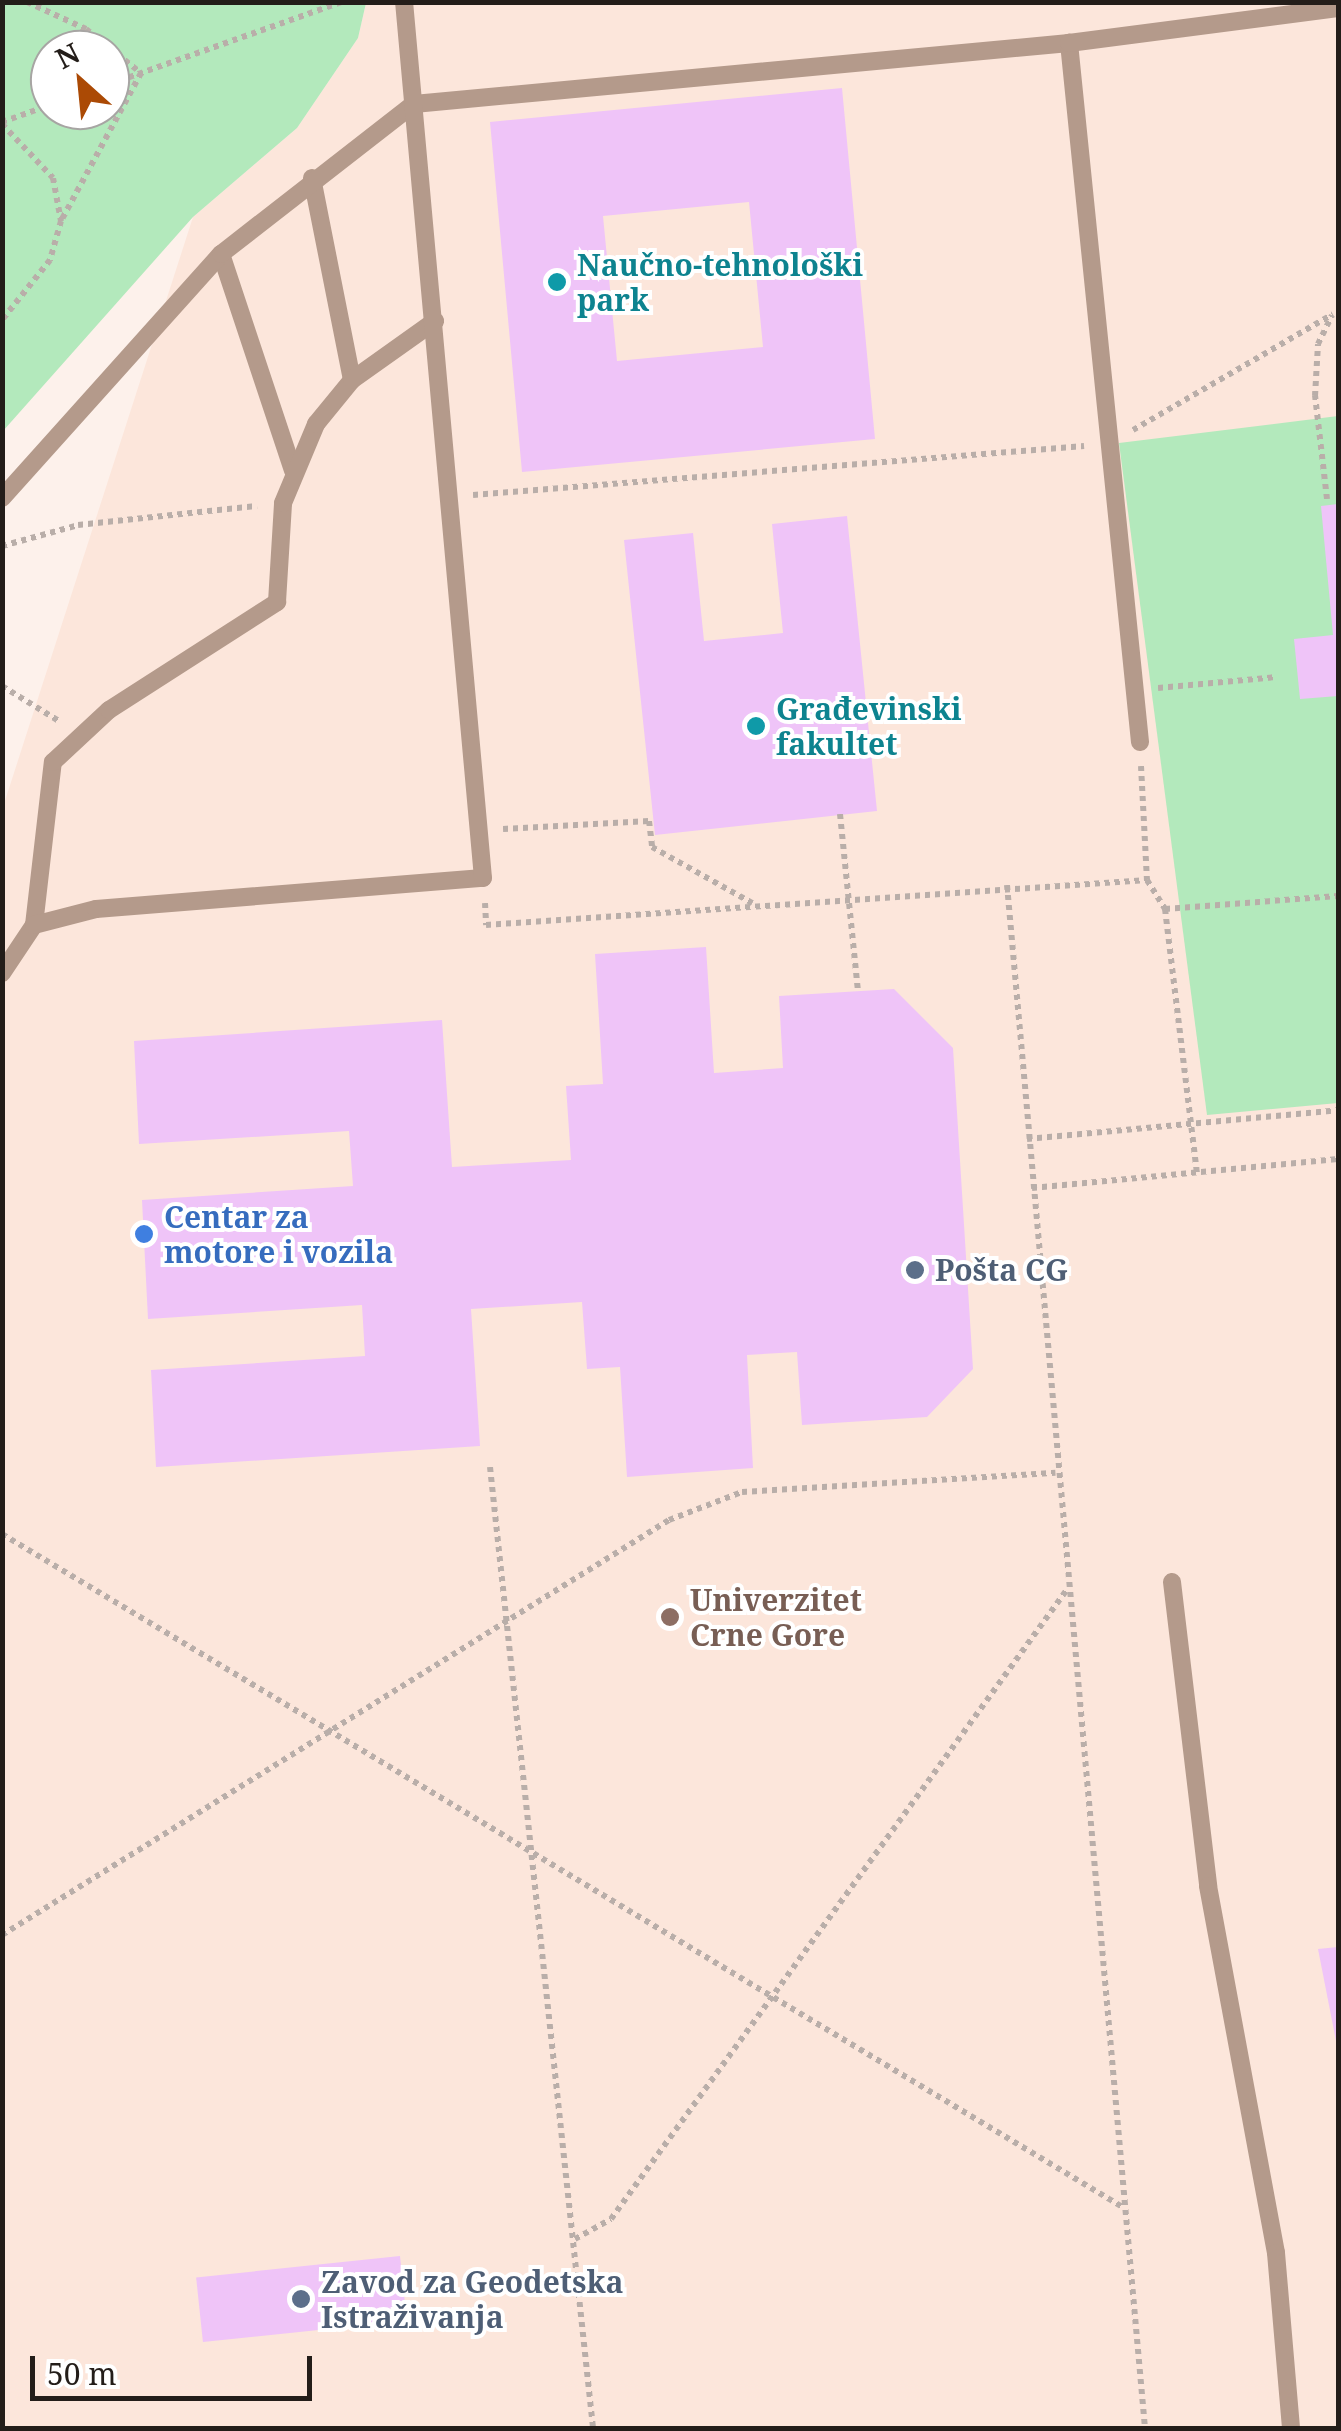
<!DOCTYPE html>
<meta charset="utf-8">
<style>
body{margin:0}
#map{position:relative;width:1341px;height:2431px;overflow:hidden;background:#fdf1eb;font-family:"Noto Serif",serif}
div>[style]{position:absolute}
.built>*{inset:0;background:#fce6db}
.green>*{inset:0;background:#b3e9bc}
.building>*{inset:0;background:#efc4f8;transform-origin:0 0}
.path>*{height:6px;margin-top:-3px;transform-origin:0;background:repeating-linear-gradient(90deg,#b9aea9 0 5px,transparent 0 10px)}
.service>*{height:18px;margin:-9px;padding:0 9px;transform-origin:9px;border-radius:9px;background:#b49a8b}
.path-bridge>*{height:6px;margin-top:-3px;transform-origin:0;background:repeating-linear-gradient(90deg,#b9aea9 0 5px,transparent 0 10px)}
.dots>*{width:28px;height:28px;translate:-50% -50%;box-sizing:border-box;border:5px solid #fff;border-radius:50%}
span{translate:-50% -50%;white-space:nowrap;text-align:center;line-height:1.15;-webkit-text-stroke:8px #fff;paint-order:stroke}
.culture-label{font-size:30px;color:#0d838f;font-weight:700}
.left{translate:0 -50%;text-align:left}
.shop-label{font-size:30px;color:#366cbe;font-weight:700}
.service-label{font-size:30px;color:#4e5e75;font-weight:700}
.education-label{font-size:30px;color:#785e54;font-weight:700}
.frame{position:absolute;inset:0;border:5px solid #231d19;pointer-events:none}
.north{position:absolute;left:30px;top:30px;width:100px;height:100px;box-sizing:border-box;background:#fff;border:2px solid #a7a5a3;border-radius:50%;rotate:333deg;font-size:28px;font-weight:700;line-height:40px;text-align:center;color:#231d19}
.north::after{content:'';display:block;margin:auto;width:35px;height:45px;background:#ab4a05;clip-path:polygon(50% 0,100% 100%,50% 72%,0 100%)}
.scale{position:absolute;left:30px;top:2356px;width:282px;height:45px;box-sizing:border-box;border:5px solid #231d19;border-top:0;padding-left:12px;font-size:30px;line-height:35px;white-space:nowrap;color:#231d19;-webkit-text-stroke:8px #fff;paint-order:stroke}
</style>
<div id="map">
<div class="built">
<div style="clip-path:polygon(366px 3px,1338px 3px,1338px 2427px,3px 2428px,3px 807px,193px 217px,297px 128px,358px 38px)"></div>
</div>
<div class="green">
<div style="clip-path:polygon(evenodd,3px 2px,366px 3px,358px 38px,297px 128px,193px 217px,3px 431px,3px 2px,50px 50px,110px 50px,110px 110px,50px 110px,50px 50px)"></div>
<div style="clip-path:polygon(1338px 416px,1338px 1103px,1207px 1115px,1119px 443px)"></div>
</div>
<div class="building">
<div style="clip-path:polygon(evenodd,842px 88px,875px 439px,522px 472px,490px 122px,842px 88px,749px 202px,763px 347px,617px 361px,603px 216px,749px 202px)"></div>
<div style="clip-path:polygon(1338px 504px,1338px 696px,1300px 699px,1294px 639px,1333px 635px,1321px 506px)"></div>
<div style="clip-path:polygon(847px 516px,877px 811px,655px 835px,624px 540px,693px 533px,704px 641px,783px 633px,772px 524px)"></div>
<div style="clip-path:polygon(706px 947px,714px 1073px,783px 1068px,779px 996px,894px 989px,953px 1048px,973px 1369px,927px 1417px,802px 1425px,797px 1352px,747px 1355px,753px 1468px,627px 1477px,620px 1367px,587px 1369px,582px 1302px,471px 1309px,480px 1446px,156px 1467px,151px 1370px,365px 1356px,362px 1305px,148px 1319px,142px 1200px,353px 1186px,349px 1131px,139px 1144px,134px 1041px,442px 1020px,452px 1167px,571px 1160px,566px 1086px,603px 1084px,595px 954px)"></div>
<div style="clip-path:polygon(1338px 1947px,1338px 2046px,1337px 2046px,1318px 1949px)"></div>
<div style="left:400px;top:2256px;width:65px;height:205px;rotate:84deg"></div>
</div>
<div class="path">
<div style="left:27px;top:2px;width:65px;rotate:24.6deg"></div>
<div style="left:86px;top:29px;width:70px;rotate:38.7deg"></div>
<div style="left:141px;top:73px;width:168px;rotate:118.4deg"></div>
<div style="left:110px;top:84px;width:245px;rotate:-19.5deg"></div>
<div style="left:2px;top:122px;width:51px;rotate:-19.5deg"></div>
<div style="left:2px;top:124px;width:74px;rotate:46.6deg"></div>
<div style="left:53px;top:178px;width:44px;rotate:79.5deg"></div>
<div style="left:61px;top:221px;width:41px;rotate:105.8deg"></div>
<div style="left:50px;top:260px;width:77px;rotate:128.7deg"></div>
<div style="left:1133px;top:430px;width:231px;rotate:-30.1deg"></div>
<div style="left:473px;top:495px;width:613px;rotate:-4.59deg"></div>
<div style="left:1327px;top:499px;width:104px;rotate:-96.6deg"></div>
<div style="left:1315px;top:396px;width:52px;rotate:-86.7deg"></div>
<div style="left:1318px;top:344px;width:32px;rotate:-64deg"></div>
<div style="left:2px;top:546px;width:79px;rotate:-15.4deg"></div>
<div style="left:78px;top:525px;width:180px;rotate:-6.1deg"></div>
<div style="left:2px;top:686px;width:67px;rotate:31.6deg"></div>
<div style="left:1158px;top:688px;width:119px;rotate:-5.3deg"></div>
<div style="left:1141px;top:766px;width:114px;rotate:87deg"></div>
<div style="left:1147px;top:880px;width:34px;rotate:58deg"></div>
<div style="left:1165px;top:909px;width:266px;rotate:83.1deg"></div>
<div style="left:503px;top:829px;width:146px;rotate:-3.1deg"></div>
<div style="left:649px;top:821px;width:26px;rotate:83deg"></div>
<div style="left:652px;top:847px;width:115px;rotate:29.2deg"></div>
<div style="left:1007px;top:885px;width:1549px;rotate:84.89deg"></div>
<div style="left:485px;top:903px;width:22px;rotate:87deg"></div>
<div style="left:486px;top:925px;width:663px;rotate:-3.89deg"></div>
<div style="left:1165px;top:909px;width:173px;rotate:-4.3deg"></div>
<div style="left:1027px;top:1139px;width:312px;rotate:-5.3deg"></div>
<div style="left:1032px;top:1188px;width:307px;rotate:-5.4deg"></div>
<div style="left:490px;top:1467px;width:967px;rotate:83.88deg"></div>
<div style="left:2px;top:1534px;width:1309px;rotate:30.99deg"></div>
<div style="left:2px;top:1935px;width:786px;rotate:-31.89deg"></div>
<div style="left:669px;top:1520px;width:78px;rotate:-21deg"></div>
<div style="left:742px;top:1492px;width:314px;rotate:-3.5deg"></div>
<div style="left:575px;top:2239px;width:41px;rotate:-29.1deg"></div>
<div style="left:611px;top:2219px;width:776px;rotate:-54.08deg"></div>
</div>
<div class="service">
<div style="left:312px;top:178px;width:206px;rotate:78.8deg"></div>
<div style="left:221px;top:254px;width:228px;rotate:71.6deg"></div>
<div style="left:2px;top:498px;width:328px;rotate:-48.1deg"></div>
<div style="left:221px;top:254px;width:244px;rotate:-37.9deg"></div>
<div style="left:414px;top:104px;width:658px;rotate:-5.32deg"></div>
<div style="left:1140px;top:742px;width:703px;rotate:-95.8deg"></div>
<div style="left:1069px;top:43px;width:271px;rotate:-7.4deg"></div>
<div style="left:34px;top:925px;width:164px;rotate:-83.4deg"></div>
<div style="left:53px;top:762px;width:76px;rotate:-42.9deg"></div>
<div style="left:109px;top:710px;width:200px;rotate:-32.7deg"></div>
<div style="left:277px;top:602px;width:99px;rotate:-86.5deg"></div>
<div style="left:283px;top:503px;width:86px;rotate:-67.3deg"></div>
<div style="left:316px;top:424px;width:57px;rotate:-50.7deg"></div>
<div style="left:352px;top:380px;width:102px;rotate:-35.4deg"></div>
<div style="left:2px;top:973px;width:58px;rotate:-56.3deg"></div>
<div style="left:34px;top:925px;width:64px;rotate:-14.5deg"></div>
<div style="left:96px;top:909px;width:388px;rotate:-4.6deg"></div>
<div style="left:483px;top:878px;width:880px;rotate:-95.15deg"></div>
<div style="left:1172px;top:1582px;width:306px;rotate:83.2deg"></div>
<div style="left:1208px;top:1886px;width:373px;rotate:79.5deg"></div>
<div style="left:1276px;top:2253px;width:176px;rotate:85.1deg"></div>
</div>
<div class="path-bridge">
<div style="left:840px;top:814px;width:178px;rotate:84.2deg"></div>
</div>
<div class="dots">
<div style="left:557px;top:282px;background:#0f9aa8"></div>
<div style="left:756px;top:726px;background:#0f9aa8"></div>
<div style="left:144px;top:1234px;background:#3f7fe0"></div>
<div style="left:915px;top:1270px;background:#5c6f8a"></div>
<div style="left:670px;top:1617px;background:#8d6e63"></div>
<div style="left:301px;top:2299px;background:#5c6f8a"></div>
</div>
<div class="culture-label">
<span class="left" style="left:577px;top:282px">Naučno-tehnološki<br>park</span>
<span class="left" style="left:776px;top:726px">Građevinski<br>fakultet</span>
</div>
<div class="shop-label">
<span class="left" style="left:164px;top:1234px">Centar za<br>motore i vozila</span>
</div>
<div class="service-label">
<span class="left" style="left:935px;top:1270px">Pošta CG</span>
<span class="left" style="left:321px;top:2299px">Zavod za Geodetska<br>Istraživanja</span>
</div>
<div class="education-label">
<span class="left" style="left:690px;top:1617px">Univerzitet<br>Crne Gore</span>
</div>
<div class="frame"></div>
<div class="north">N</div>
<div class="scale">50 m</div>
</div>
